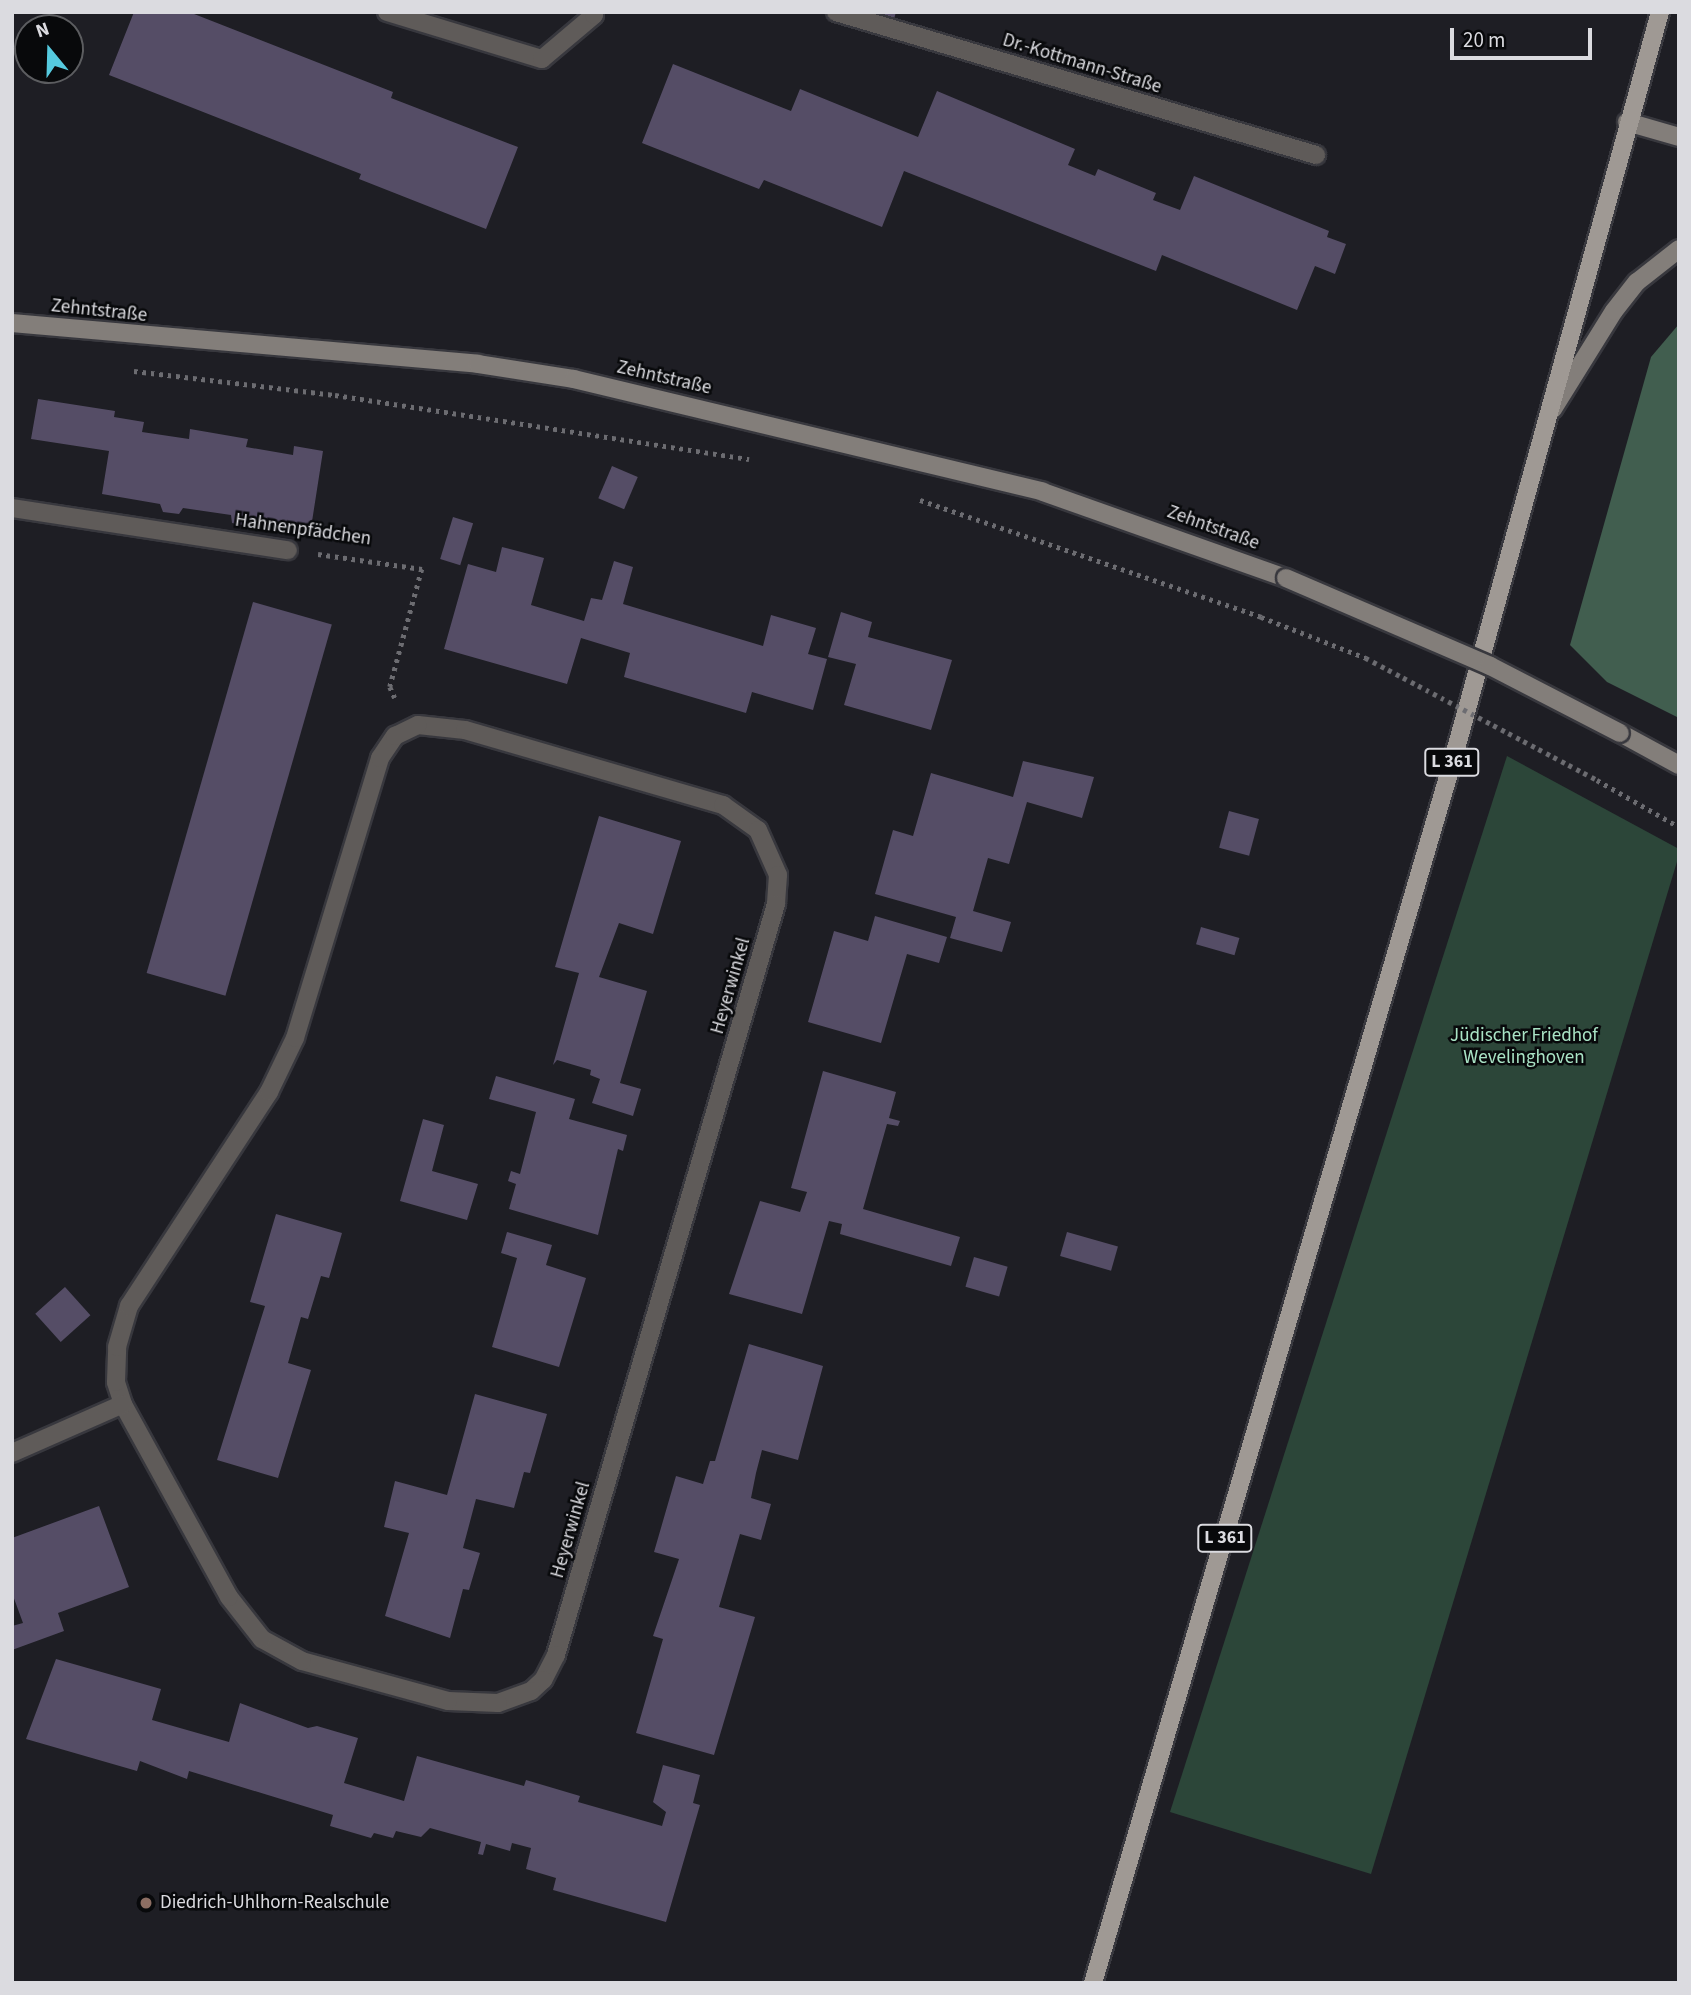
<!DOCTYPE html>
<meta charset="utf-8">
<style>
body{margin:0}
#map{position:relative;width:1691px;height:1995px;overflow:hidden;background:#1e1e24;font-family:"Source Sans 3",sans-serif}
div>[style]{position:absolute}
.green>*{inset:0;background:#2c4639}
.forest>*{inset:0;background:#415e4f}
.building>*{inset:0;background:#554d66;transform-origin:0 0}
.path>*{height:4.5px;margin-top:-2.25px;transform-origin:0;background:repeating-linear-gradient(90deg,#6c6c71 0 3.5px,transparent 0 8.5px)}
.roads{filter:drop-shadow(2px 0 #38383e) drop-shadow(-2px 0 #38383e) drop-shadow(0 2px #38383e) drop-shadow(0 -2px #38383e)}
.service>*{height:18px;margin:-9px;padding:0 9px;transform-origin:9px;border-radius:9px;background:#5f5b59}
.minor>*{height:18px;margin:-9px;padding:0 9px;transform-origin:9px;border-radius:9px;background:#5f5b59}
.secondary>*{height:18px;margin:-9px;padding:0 9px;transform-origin:9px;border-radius:9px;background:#837e7a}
.primary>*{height:18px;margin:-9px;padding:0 9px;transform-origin:9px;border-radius:9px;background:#9f9994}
.path-bridge>*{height:4.5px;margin-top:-2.25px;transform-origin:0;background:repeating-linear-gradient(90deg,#6c6c71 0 3.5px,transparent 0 8.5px)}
.bridges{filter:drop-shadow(2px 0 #38383e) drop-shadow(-2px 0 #38383e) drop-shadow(0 2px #38383e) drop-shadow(0 -2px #38383e)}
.secondary-bridge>*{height:18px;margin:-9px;padding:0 9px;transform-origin:9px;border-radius:9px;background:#837e7a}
.dots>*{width:19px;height:19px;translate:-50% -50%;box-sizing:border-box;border:4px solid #08090b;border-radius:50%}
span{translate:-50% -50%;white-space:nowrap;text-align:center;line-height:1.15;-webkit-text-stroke:5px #08090b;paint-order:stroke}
.shield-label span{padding:2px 5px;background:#08090b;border:2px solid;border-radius:5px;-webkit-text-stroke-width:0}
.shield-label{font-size:18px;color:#dbdbe0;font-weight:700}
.street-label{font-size:19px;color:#dbdbe0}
.park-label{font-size:19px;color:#a9e3c5}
.poi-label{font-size:19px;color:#dbdbe0}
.left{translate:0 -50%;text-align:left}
.frame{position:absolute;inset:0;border:14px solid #dbdbe0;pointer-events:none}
.north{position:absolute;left:14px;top:14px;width:70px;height:70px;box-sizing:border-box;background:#08090b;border:2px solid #5c5d60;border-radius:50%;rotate:341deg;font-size:19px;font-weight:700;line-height:28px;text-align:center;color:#dbdbe0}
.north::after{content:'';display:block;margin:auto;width:24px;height:32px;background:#55cadf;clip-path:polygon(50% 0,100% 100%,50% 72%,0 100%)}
.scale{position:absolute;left:1450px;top:28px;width:142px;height:32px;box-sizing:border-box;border:4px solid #dbdbe0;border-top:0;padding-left:9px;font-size:21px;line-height:24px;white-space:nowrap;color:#dbdbe0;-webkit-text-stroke:5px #08090b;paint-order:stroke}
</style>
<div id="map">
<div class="green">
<div style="clip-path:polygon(1507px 756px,1679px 849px,1679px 855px,1371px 1874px,1170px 1812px)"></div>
</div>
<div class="forest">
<div style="clip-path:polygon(1679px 324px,1679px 718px,1607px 682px,1570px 645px,1651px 357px)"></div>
</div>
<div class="building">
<div style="clip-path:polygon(134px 12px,189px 12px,393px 92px,391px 98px,518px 147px,486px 229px,359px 179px,361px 174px,109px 75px)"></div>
<div style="clip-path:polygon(872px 12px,896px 12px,894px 19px)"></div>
<div style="clip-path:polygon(673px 64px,791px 111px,800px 89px,918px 137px,937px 91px,1075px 149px,1068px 165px,1095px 176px,1098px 169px,1156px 193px,1153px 200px,1180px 210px,1194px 176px,1329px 231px,1327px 237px,1346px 244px,1335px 274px,1315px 266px,1297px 310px,1162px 255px,1156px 271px,904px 171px,882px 227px,764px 180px,759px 189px,642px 143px)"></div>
<div style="clip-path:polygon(38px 399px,115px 411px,114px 417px,144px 422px,142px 432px,189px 439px,190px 429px,248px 439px,246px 447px,293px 455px,294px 446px,323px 451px,311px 528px,253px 518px,247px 526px,232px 523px,231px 515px,183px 508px,179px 514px,163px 512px,160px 504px,102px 494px,109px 451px,31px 439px)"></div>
<div style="left:612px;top:466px;width:28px;height:35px;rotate:23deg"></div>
<div style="left:453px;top:517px;width:21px;height:44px;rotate:17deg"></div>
<div style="clip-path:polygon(502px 547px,544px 558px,531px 605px,584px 621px,591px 598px,602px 600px,614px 561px,633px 567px,623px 604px,763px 646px,771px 615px,816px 628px,808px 654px,827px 659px,813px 710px,752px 692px,746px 713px,624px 677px,630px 653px,581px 638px,567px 684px,444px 649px,468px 564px,496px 572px)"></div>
<div style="left:253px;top:602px;width:82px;height:386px;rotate:16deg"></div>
<div style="clip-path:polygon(841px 612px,872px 622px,868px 637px,952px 660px,931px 730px,844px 705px,856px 664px,828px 657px)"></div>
<div style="clip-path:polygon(1023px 761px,1094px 777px,1082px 818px,1027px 802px,1009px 864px,988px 858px,973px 911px,1011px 922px,1002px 952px,950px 938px,956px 917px,875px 894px,893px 830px,913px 836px,931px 773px,1013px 797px)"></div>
<div style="left:1229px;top:811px;width:31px;height:38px;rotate:15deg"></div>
<div style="clip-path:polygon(599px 816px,681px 841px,653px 934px,619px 923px,599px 977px,647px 991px,620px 1083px,641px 1089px,633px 1116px,592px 1103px,600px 1079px,590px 1075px,591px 1070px,557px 1060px,553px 1065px,579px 973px,555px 967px)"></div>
<div style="clip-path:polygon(875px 916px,947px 937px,939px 963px,907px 954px,881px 1043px,808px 1022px,834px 931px,868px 941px)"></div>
<div style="left:1201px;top:927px;width:40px;height:18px;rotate:16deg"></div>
<div style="clip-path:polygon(823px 1071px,896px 1092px,889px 1118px,900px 1121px,898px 1126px,887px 1124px,863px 1209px,960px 1237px,951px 1266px,840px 1234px,842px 1224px,829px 1221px,802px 1314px,729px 1294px,760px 1201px,800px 1212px,807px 1192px,791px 1188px)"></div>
<div style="clip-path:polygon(496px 1076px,575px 1099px,569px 1119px,627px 1135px,623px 1151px,618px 1149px,598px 1235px,509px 1209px,516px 1184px,508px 1181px,511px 1171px,520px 1174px,536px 1112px,489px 1099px)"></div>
<div style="clip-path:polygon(423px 1119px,444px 1125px,432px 1171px,478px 1184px,467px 1220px,400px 1201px)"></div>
<div style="clip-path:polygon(276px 1214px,342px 1233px,329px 1278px,321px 1276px,308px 1319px,301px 1317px,288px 1363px,311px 1370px,278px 1478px,217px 1460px,265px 1306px,250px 1302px)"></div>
<div style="clip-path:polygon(507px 1232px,552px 1245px,546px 1265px,586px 1278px,559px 1367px,492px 1347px,517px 1258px,501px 1253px)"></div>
<div style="left:1067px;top:1232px;width:53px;height:25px;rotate:16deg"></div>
<div style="left:974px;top:1257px;width:35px;height:31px;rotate:16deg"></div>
<div style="left:65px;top:1287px;width:38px;height:40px;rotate:48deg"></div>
<div style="clip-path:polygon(749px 1344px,823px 1366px,798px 1460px,762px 1450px,756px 1473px,751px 1498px,771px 1504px,761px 1540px,740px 1534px,719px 1607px,755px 1617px,714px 1755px,636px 1733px,663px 1639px,653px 1636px,679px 1559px,654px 1552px,676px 1476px,703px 1484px,710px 1461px,715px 1461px)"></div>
<div style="clip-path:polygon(475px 1394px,547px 1414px,530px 1473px,524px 1472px,514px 1508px,476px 1499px,463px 1548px,480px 1553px,469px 1590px,463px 1589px,450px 1638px,385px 1616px,409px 1533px,384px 1527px,395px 1481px,447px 1495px)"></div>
<div style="clip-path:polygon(99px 1506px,129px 1587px,58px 1613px,64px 1631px,12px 1650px,12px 1626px,23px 1623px,12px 1593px,12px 1538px)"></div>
<div style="clip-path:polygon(56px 1659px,161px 1689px,152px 1720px,229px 1742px,240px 1703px,308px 1728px,317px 1726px,358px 1738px,344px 1783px,404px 1801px,417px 1756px,524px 1786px,526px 1780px,580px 1796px,578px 1802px,662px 1826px,666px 1812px,653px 1802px,663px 1765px,700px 1775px,693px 1803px,700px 1805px,666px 1922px,553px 1890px,556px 1878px,526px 1869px,531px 1848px,512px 1843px,510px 1851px,486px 1844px,483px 1855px,478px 1854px,481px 1842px,430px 1828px,421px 1837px,396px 1831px,393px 1838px,374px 1833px,371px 1838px,330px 1826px,333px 1815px,189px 1771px,187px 1779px,140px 1761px,137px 1771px,26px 1739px)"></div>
</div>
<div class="path">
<div style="left:134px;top:371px;width:202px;rotate:6.8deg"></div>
<div style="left:335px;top:395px;width:419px;rotate:8.8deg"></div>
<div style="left:920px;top:500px;width:361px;rotate:18.9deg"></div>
<div style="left:318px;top:554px;width:105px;rotate:8.2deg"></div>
<div style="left:422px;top:569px;width:122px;rotate:105.2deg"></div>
<div style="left:390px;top:687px;width:12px;rotate:66deg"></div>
<div style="left:1597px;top:780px;width:95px;rotate:29.8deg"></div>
</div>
<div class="roads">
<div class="service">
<div style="left:387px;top:12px;width:162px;rotate:16.9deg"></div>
<div style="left:542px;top:59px;width:68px;rotate:-40.2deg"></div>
<div style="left:836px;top:12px;width:501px;rotate:16.59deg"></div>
</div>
<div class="minor">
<div style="left:594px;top:15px;width:3px;rotate:-90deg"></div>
<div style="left:12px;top:508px;width:279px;rotate:8.7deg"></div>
<div style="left:418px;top:725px;width:47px;rotate:6.1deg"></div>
<div style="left:465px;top:730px;width:269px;rotate:16.2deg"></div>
<div style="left:723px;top:805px;width:43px;rotate:35.5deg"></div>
<div style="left:758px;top:830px;width:49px;rotate:66deg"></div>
<div style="left:778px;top:875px;width:29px;rotate:94deg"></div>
<div style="left:776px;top:904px;width:783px;rotate:106.33deg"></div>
<div style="left:556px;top:1655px;width:28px;rotate:117deg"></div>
<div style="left:543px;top:1680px;width:16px;rotate:137deg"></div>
<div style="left:531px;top:1691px;width:35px;rotate:160deg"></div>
<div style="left:498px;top:1703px;width:50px;rotate:-177.7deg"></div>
<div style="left:448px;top:1701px;width:151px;rotate:-164.7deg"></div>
<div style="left:302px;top:1661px;width:46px;rotate:-151.2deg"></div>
<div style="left:262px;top:1639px;width:53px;rotate:-128.2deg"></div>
<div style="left:229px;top:1597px;width:220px;rotate:-118.8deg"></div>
<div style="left:123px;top:1404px;width:23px;rotate:-108deg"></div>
<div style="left:116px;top:1382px;width:35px;rotate:-88deg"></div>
<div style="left:117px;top:1347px;width:43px;rotate:-73.7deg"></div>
<div style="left:129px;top:1306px;width:256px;rotate:-56.8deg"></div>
<div style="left:269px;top:1092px;width:60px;rotate:-64.3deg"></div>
<div style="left:295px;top:1038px;width:293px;rotate:-73.1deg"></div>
<div style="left:380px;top:758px;width:27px;rotate:-56deg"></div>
<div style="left:395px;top:736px;width:25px;rotate:-26deg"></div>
<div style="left:12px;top:1453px;width:121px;rotate:-23.8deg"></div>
</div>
<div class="secondary">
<div style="left:1627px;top:122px;width:54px;rotate:16.1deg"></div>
<div style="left:12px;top:323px;width:468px;rotate:5deg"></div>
<div style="left:478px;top:364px;width:97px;rotate:8.9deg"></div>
<div style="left:574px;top:379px;width:482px;rotate:13.5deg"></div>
<div style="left:1043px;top:492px;width:258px;rotate:19.5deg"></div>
<div style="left:1553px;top:409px;width:115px;rotate:-58.1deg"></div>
<div style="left:1614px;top:311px;width:37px;rotate:-52deg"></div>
<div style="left:1637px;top:282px;width:53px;rotate:-38.2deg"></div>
<div style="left:1620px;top:733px;width:67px;rotate:28.5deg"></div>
</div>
<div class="primary">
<div style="left:1093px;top:1983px;width:1272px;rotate:-73.6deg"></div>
<div style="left:1452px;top:763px;width:779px;rotate:-74.52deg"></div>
</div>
</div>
<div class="path-bridge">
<div style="left:1261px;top:617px;width:113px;rotate:21.3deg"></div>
<div style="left:1366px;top:658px;width:261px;rotate:27.8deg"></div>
</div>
<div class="bridges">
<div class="secondary-bridge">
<div style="left:1286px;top:578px;width:222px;rotate:23.3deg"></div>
<div style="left:1490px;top:666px;width:146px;rotate:27.3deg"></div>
</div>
</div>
<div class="dots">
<div style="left:146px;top:1903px;background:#8d6e63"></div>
</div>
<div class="shield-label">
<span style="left:1452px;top:762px">L 361</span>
<span style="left:1225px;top:1538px">L 361</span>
</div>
<div class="street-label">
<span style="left:1082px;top:64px;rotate:17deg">Dr.-Kottmann-Straße</span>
<span style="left:99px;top:311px;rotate:6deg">Zehntstraße</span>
<span style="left:664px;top:378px;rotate:13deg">Zehntstraße</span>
<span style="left:1213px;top:528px;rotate:20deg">Zehntstraße</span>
<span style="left:303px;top:530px;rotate:8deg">Hahnenpfädchen</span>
<span style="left:731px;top:986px;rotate:-74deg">Heyerwinkel</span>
<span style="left:571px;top:1530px;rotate:-74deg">Heyerwinkel</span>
</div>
<div class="park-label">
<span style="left:1524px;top:1047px">Jüdischer Friedhof<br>Wevelinghoven</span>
</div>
<div class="poi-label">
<span class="left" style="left:160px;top:1903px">Diedrich-Uhlhorn-Realschule</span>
</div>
<div class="frame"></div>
<div class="north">N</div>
<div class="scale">20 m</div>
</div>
